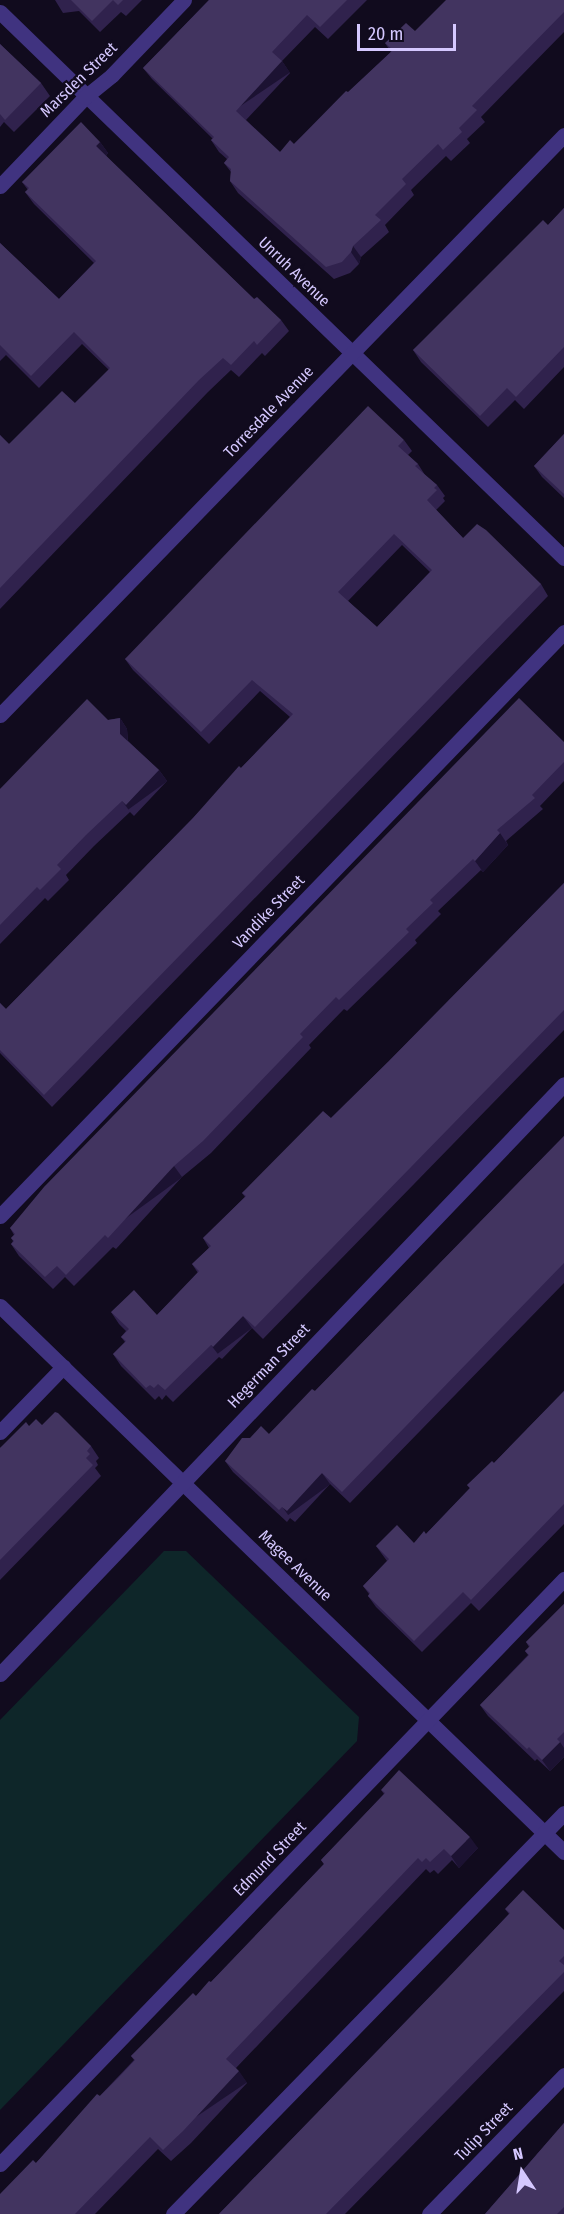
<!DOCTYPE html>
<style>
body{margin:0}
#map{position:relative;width:564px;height:2214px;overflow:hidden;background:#110b1e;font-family:"Fira Sans Condensed",sans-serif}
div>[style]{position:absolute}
.green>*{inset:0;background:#0e2629}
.minor>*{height:15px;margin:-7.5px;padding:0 7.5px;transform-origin:7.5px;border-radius:7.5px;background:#403380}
.wall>*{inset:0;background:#30224d}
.shaded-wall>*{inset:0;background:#1c1232;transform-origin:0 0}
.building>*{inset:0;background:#423460}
span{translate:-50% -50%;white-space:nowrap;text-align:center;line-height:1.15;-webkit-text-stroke:4.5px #110b1e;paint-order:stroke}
.street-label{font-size:16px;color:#d5c8ff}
.north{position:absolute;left:492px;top:2142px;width:60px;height:60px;-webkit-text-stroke:4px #110b1e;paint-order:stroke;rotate:348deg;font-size:16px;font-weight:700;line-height:24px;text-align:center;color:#d5c8ff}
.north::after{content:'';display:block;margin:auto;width:21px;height:27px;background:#d5c8ff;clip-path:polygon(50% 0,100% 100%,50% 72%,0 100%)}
.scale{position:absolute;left:357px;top:24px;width:99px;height:27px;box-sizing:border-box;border:3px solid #d5c8ff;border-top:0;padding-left:8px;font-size:18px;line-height:21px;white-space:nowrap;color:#d5c8ff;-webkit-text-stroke:4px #110b1e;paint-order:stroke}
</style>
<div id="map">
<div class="green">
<div style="clip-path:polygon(164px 1551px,186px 1551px,359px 1717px,357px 1741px,0 2110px,0 1720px)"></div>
</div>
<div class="minor">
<div style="left:0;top:12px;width:785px;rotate:44.07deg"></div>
<div style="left:0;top:186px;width:123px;rotate:-46.3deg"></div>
<div style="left:85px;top:97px;width:35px;rotate:-39deg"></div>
<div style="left:112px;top:75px;width:104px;rotate:-46.2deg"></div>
<div style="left:0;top:715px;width:809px;rotate:-45.8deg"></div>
<div style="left:0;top:1216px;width:812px;rotate:-46deg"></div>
<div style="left:0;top:1306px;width:785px;rotate:44.07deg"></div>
<div style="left:0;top:1432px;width:91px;rotate:-45.9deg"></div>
<div style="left:0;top:1674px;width:816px;rotate:-46.29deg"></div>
<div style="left:0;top:2164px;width:813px;rotate:-46.05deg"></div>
<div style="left:173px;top:2214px;width:560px;rotate:-45.72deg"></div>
<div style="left:429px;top:2214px;width:194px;rotate:-45.8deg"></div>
</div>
<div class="wall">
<div style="clip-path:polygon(55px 0,142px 0,126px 16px,121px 12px,100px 32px,79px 11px,63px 13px)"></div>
<div style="clip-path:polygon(209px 0,367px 0,328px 39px,315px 27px,282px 61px,290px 73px,246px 120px,280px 152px,294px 144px,391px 52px,385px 43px,415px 31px,564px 0,564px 32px,481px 117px,485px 122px,467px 139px,470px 143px,451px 161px,446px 156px,411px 190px,414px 195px,385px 225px,389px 232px,361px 257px,359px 264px,350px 273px,334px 279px,238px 193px,230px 181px,231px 172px,224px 163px,227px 159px,219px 152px,211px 140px,213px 139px,152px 79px,143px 68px)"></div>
<div style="clip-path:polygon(0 44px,41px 83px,50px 96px,14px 132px,4px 122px,0 127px)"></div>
<div style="clip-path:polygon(100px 142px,108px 153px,106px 156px,254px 299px,281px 320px,289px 331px,265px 356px,262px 353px,239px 377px,231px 370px,208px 392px,0 609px,0 435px,9px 444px,75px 403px,109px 370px,82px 344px,39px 388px,6px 355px,0 361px,0 243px,59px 299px,94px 263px,34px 204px,25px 192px,28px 190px,22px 182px)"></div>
<div style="clip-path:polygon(564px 208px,564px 367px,524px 409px,515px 400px,488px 427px,421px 362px,413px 350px,548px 225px)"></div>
<div style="clip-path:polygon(564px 434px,564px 498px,542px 477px,534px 466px)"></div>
<div style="clip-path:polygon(evenodd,404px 440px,412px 451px,408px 455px,418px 464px,425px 475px,437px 485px,445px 496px,443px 498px,445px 501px,436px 510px,463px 538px,541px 584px,548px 596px,52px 1107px,0 1053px,0 1003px,6px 1009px,193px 818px,290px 717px,260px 691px,209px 744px,133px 670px,125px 659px,404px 440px,402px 545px,430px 572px,377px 627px,348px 601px,402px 545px)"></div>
<div style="clip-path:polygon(120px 718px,127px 729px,128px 741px,159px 770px,167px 781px,134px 816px,130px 812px,94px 846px,66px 875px,69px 880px,48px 901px,45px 898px,0 944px,0 789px,108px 720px)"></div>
<div style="clip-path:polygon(564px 742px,564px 781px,540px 806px,543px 809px,506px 841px,508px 845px,483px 872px,481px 870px,438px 911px,441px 914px,415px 940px,417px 943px,347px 1011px,344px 1009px,309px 1045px,311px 1048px,211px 1153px,182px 1177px,116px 1249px,113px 1247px,74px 1286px,65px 1277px,53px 1289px,19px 1256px,11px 1244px,13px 1241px,11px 1238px,14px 1235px,10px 1228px)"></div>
<div style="clip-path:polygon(564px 883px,564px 1030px,263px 1339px,252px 1328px,222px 1359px,219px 1357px,173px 1402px,166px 1395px,162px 1400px,159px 1396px,155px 1400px,121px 1366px,113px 1354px,125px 1342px,121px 1337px,126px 1331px,119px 1324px,111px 1312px,157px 1315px,198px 1273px,192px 1264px,209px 1248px,203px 1238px,245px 1197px,242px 1193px,331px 1118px,389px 1061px)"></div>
<div style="clip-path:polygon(564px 1136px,564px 1283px,350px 1503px,330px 1484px,295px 1522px,290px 1518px,287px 1522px,233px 1472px,225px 1461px,250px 1438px,269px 1434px,315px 1391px)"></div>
<div style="clip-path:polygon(564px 1391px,564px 1524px,479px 1611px,471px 1603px,422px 1652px,376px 1607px,368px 1596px,369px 1594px,363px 1586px,387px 1561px,376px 1546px,414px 1543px,426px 1534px,470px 1488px,467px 1485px,494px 1463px)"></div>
<div style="clip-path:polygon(42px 1425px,91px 1446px,99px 1458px,96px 1461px,98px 1465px,95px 1468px,101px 1476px,0 1580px,0 1448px,29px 1426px)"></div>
<div style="clip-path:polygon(564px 1604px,564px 1757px,550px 1771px,537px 1759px,535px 1761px,488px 1716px,480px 1705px,528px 1655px,525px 1651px,529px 1647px,526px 1642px)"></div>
<div style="clip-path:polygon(381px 1790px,478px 1848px,459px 1868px,452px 1860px,438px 1874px,434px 1870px,430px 1873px,426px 1869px,236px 2068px,247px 2083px,191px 2143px,171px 2161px,158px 2149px,95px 2214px,0 2214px,36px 2163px,134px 2060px,131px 2056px,196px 1996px,211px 1982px,324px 1864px,321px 1860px,384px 1794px)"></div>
<div style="clip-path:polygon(505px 1909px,564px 1930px,564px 1991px,345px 2214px,219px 2214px,448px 1978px,509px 1914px)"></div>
<div style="clip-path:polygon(564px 2123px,564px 2214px,485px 2214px)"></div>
</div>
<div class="shaded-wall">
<div style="left:282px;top:61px;width:14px;height:68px;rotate:56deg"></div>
<div style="clip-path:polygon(100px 142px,108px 153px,104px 158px,96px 146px)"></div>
<div style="clip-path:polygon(353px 246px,361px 257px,359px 264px,351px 252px)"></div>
<div style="clip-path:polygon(120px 718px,127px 729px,128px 745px,120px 734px)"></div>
<div style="left:159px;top:770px;width:14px;height:48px;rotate:54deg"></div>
<div style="clip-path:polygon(500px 833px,508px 845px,483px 872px,475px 861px)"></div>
<div style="left:174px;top:1166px;width:14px;height:98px;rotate:54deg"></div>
<div style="left:243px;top:1316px;width:15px;height:43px;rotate:53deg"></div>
<div style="left:322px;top:1473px;width:14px;height:52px;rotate:54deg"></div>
<div style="clip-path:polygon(560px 1742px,564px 1748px,564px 1757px,550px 1771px,542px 1760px)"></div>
<div style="clip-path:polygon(470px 1837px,478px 1848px,459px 1868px,451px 1856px)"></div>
<div style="left:239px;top:2071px;width:14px;height:82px;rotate:56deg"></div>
</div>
<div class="building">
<div style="clip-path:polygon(71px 0,123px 0,118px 5px,113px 0,92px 21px)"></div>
<div style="clip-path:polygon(209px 0,347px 0,320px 27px,307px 15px,272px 52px,282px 61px,236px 111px,280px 152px,290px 140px,294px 144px,346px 91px,348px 92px,393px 50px,385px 43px,406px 23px,415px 31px,446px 0,564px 0,564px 12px,472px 106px,477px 110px,459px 128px,462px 132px,443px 150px,438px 144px,402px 179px,406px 184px,375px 215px,381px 220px,353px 246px,351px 252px,342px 262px,326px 267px,230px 181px,231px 169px,224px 163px,229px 157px,211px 140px,214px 137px,143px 68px)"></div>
<div style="clip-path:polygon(0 44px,41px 83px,5px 120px,0 114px)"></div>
<div style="clip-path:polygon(81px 122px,100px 142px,96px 146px,254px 299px,257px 297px,281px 320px,257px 345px,254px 341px,231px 365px,223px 358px,199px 380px,0 588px,0 435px,9px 444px,62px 391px,75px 403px,110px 368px,74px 332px,31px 376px,0 345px,0 243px,59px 299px,96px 261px,25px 192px,29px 188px,22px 182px)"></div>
<div style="clip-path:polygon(564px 208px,564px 347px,516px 397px,507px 388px,480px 416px,413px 350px,543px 220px,548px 225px)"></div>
<div style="clip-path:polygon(evenodd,368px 406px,404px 440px,398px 446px,418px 464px,415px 466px,437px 485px,434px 488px,437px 490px,427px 500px,463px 538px,477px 524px,486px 530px,541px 584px,44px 1095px,0 1050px,0 1003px,6px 1009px,193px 818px,239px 766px,241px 768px,293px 714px,252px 680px,201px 732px,125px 659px,368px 406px,394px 534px,432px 570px,377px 627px,338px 592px,394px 534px)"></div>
<div style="clip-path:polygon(564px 434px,564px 494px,534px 466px)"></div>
<div style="clip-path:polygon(519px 698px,564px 742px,564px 762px,532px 795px,535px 798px,497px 830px,500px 833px,475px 861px,473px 859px,430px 900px,433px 903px,406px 929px,409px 932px,339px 1000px,336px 997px,300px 1034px,303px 1037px,203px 1141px,174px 1166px,108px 1238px,105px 1235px,66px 1275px,57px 1266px,45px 1277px,11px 1244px,14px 1241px,11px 1238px,15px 1234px,10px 1228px,44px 1187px)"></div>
<div style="clip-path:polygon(87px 699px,108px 720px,120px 718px,120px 734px,159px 770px,126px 805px,122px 801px,86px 835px,57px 865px,61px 869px,40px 890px,37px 887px,0 925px,0 789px)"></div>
<div style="clip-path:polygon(564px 883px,564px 1010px,255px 1327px,243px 1316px,213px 1347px,211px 1345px,165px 1390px,158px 1384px,154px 1388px,150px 1385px,146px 1388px,113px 1354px,126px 1341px,121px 1337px,129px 1329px,111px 1312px,134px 1290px,157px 1315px,199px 1271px,192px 1264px,211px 1246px,203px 1238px,246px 1196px,242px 1193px,323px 1111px,331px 1118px,389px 1061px)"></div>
<div style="clip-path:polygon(564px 1136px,564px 1263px,342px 1492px,322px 1473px,287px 1511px,282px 1507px,279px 1510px,225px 1461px,242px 1438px,250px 1438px,261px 1426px,269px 1434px,312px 1389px,315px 1391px)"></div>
<div style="clip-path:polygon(564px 1391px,564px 1504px,471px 1600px,463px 1592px,414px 1641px,368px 1596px,370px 1593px,363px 1586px,389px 1559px,376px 1546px,397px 1525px,414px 1543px,424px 1531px,426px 1534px,470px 1488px,467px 1485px,492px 1461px,494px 1463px)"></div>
<div style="clip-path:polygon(55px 1412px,58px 1413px,91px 1446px,87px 1451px,90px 1454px,86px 1458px,93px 1465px,0 1560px,0 1448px,26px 1422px,29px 1426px,36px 1419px,42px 1425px)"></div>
<div style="clip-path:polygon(564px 1604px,564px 1732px,557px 1739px,560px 1742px,542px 1760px,529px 1747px,527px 1749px,480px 1705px,529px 1655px,525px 1651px,530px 1646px,526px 1642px)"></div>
<div style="clip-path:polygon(399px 1770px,470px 1837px,451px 1856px,444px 1849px,430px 1862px,426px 1858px,422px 1862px,418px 1858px,226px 2059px,239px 2071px,183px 2131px,163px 2150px,150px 2137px,75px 2214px,0 2214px,0 2194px,33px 2160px,36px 2163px,97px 2094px,100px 2096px,118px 2078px,135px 2060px,131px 2056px,193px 1993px,196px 1996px,209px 1981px,211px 1982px,324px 1864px,321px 1860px,385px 1793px,381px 1790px)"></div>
<div style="clip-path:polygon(523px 1890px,564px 1930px,564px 1956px,559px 1961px,564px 1965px,564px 1972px,326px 2214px,219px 2214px,448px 1978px,510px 1913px,505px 1909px)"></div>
<div style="clip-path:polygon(564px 2123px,564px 2207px,557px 2214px,485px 2214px)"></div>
</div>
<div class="street-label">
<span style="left:79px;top:80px;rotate:-44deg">Marsden Street</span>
<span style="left:294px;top:272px;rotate:44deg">Unruh Avenue</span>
<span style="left:269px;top:412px;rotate:-46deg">Torresdale Avenue</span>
<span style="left:269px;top:912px;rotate:-46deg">Vandike Street</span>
<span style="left:269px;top:1366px;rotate:-46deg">Hegerman Street</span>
<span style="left:295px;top:1566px;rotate:44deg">Magee Avenue</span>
<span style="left:270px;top:1859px;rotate:-46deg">Edmund Street</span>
<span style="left:484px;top:2132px;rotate:-46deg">Tulip Street</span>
</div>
<div class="north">N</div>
<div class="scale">20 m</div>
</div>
